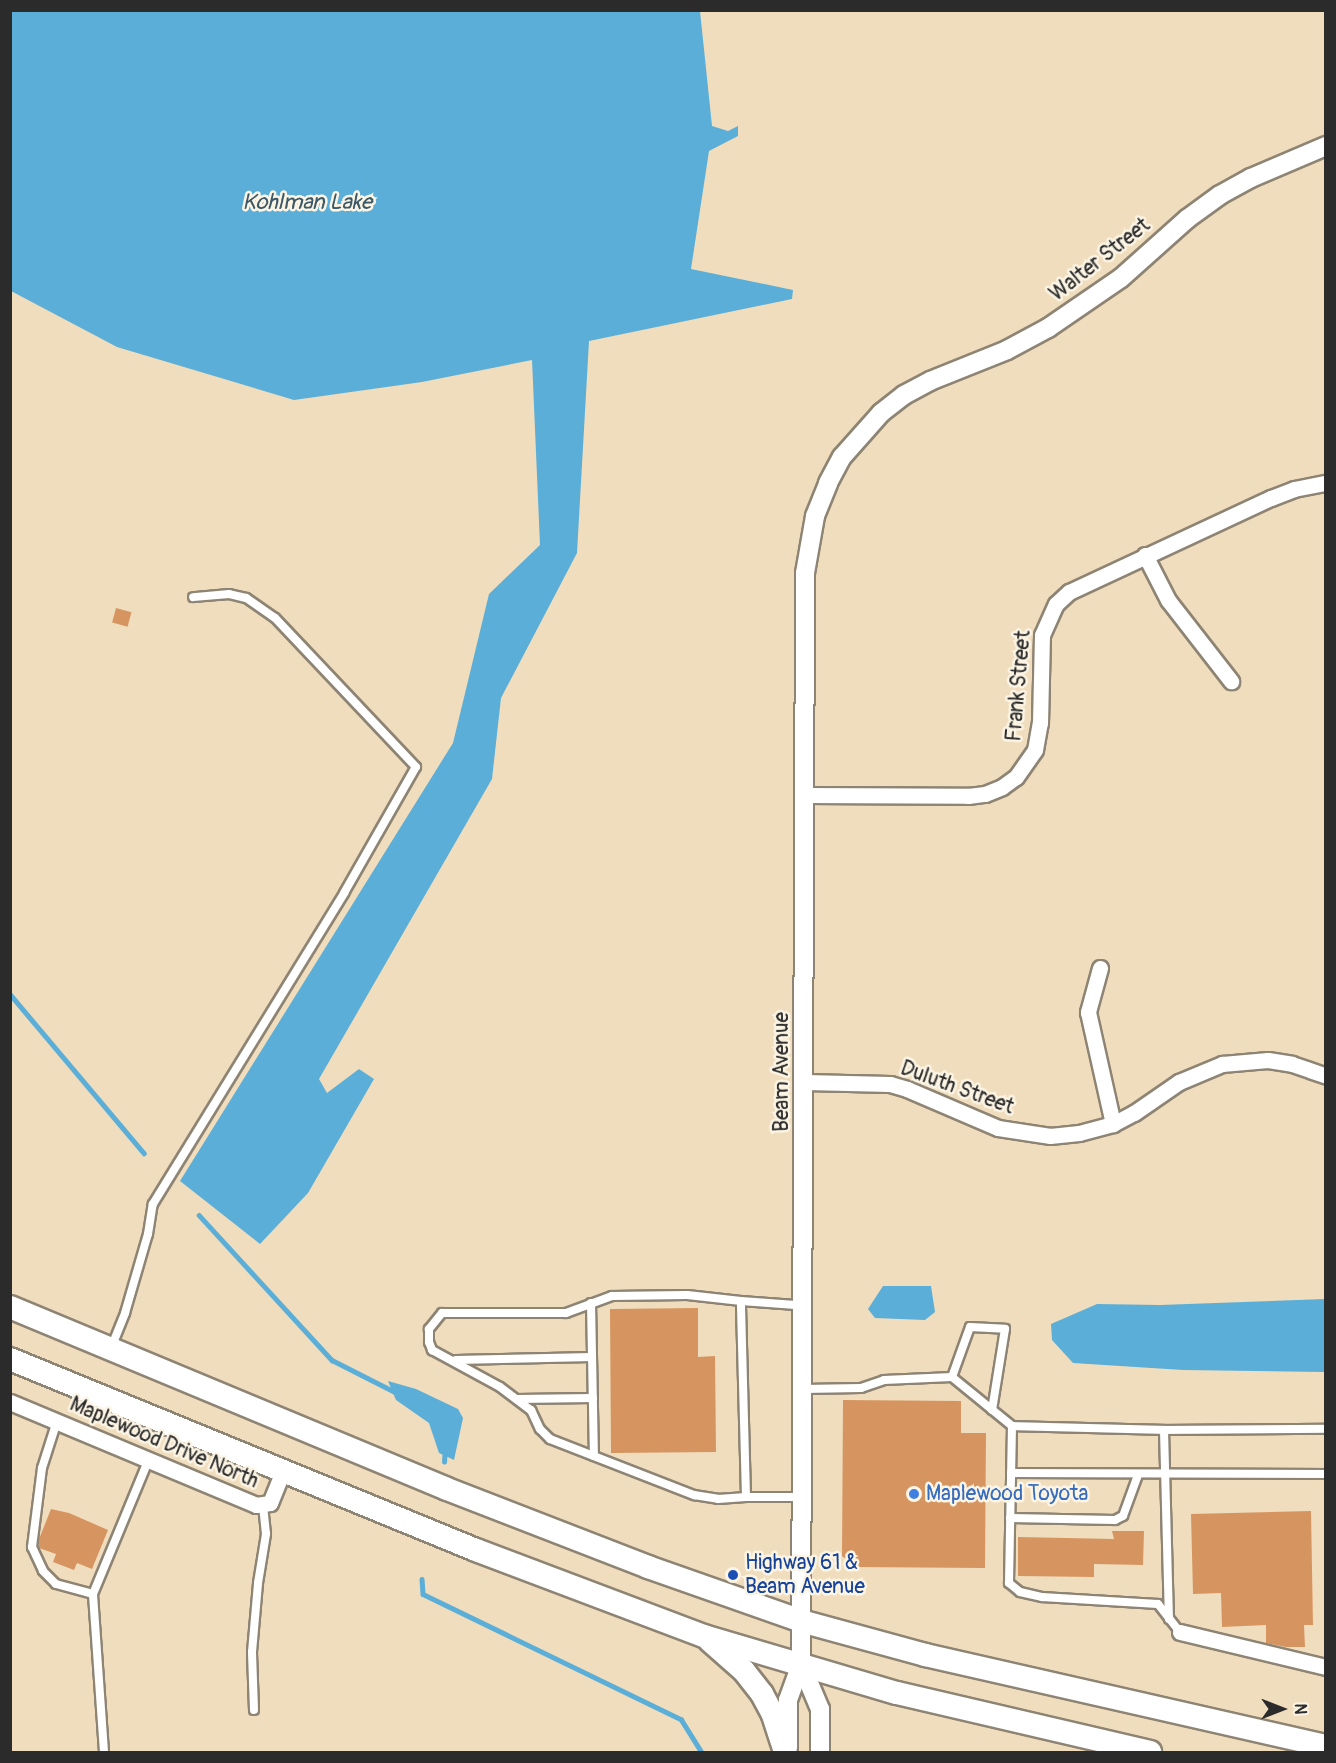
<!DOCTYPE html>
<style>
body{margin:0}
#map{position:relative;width:1336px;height:1763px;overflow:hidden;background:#f0ddbd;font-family:Pangolin,sans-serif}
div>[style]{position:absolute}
.water>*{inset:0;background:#5baed7}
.stream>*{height:4.5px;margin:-2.25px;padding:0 2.25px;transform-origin:2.25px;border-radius:2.25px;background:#5baed7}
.building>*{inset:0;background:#d69560;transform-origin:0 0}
.roads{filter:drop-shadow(2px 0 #8e8474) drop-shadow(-2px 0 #8e8474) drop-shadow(0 2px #8e8474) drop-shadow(0 -2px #8e8474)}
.service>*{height:8px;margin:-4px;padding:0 4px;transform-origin:4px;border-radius:4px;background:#fff}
.minor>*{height:15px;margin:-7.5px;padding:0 7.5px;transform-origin:7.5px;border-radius:7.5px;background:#fff}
.tertiary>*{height:18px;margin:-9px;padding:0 9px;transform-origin:9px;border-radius:9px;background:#fff}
.primary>*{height:22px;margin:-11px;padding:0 11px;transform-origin:11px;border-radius:11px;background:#fff}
.dots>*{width:16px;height:16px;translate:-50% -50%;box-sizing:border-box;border:3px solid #fcf5e5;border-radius:50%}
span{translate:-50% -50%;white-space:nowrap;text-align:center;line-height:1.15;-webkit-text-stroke:5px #fcf5e5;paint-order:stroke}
.street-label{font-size:21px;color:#2b2b2b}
.shop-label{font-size:21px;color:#366cbe}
.left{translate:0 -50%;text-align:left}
.transit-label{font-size:21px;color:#164399}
.water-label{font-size:22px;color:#3c5967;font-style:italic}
.frame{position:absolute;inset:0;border:12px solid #2b2b2b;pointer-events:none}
.north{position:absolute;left:1252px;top:1679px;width:60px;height:60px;-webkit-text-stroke:4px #fcf5e5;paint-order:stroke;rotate:90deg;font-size:16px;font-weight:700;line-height:24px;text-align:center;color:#2b2b2b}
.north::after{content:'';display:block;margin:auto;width:21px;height:27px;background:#2b2b2b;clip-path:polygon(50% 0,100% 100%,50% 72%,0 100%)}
</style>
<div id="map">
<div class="water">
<div style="clip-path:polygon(10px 11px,700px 11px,712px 126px,728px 131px,738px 126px,738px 136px,709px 151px,691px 269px,793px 290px,792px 299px,589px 341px,577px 553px,501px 698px,492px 779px,319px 1079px,327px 1093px,359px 1069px,374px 1079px,308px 1193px,260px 1244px,180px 1181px,453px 743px,489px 594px,540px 545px,532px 360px,422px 382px,294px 400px,117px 347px,11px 291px)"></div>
<div style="clip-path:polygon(883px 1286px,931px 1286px,935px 1312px,925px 1320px,875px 1318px,868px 1309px)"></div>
<div style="clip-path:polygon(1325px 1299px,1325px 1372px,1183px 1370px,1073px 1363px,1052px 1340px,1051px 1324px,1097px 1304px,1160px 1305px)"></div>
<div style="clip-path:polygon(388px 1381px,416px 1389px,458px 1409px,463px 1418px,454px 1460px,439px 1453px,429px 1423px,396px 1400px)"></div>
</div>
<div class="stream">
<div style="left:10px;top:994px;width:208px;rotate:49.9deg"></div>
<div style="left:199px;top:1215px;width:197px;rotate:47.5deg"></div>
<div style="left:332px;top:1360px;width:73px;rotate:26.9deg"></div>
<div style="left:444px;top:1462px;width:13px;rotate:-86deg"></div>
<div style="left:422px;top:1579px;width:15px;rotate:86deg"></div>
<div style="left:423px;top:1594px;width:287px;rotate:25.9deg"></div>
<div style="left:681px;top:1719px;width:39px;rotate:58deg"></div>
</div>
<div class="building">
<div style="left:116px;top:608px;width:16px;height:15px;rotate:15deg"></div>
<div style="clip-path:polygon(698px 1308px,698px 1357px,715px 1356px,716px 1452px,611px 1453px,610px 1309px)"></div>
<div style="clip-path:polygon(843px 1400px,961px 1401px,961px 1433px,986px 1433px,985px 1568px,856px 1567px,842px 1556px)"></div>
<div style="clip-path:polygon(51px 1509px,69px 1513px,108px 1530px,92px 1569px,77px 1563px,74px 1570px,53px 1562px,56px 1554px,39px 1548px,39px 1539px)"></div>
<div style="clip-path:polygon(1311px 1511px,1313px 1625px,1304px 1625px,1305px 1647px,1286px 1647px,1266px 1643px,1266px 1625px,1222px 1627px,1221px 1593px,1193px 1594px,1191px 1514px)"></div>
<div style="clip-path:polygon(1112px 1531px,1144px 1531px,1143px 1565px,1094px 1564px,1094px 1577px,1018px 1576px,1018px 1537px,1114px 1539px)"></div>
</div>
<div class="roads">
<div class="service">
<div style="left:741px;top:1301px;width:54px;rotate:-173.7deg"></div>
<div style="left:687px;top:1295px;width:75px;rotate:179.2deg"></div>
<div style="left:612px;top:1296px;width:49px;rotate:159.7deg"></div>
<div style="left:566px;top:1313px;width:124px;rotate:180deg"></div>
<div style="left:442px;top:1313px;width:21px;rotate:129deg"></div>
<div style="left:429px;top:1329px;width:13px;rotate:90deg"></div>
<div style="left:429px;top:1342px;width:9px;rotate:69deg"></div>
<div style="left:432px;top:1350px;width:77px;rotate:28.6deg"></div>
<div style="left:500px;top:1387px;width:39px;rotate:37deg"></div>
<div style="left:531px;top:1410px;width:21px;rotate:65deg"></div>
<div style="left:540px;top:1429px;width:14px;rotate:45deg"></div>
<div style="left:550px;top:1439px;width:155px;rotate:21.3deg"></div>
<div style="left:694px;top:1495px;width:24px;rotate:9deg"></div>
<div style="left:718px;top:1499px;width:28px;rotate:-4deg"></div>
<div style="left:591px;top:1303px;width:153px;rotate:88.9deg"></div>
<div style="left:111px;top:1348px;width:38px;rotate:-68deg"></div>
<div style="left:125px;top:1313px;width:82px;rotate:-73.8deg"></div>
<div style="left:148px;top:1234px;width:30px;rotate:-81deg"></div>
<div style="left:153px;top:1204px;width:365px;rotate:-58.4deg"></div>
<div style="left:344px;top:893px;width:145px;rotate:-60.3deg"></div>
<div style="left:416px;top:767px;width:205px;rotate:-133.4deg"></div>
<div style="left:275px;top:618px;width:35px;rotate:-145deg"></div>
<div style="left:246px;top:598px;width:17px;rotate:-167deg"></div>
<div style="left:229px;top:594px;width:36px;rotate:175deg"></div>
<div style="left:456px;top:1360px;width:136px;rotate:-1.3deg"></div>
<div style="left:952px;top:1377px;width:53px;rotate:-70.2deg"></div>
<div style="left:970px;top:1327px;width:35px;rotate:3deg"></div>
<div style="left:1005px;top:1329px;width:82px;rotate:99.1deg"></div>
<div style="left:803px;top:1389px;width:58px;rotate:-1deg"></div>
<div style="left:861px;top:1388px;width:24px;rotate:-19deg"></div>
<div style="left:884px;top:1380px;width:68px;rotate:-2.5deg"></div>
<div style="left:952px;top:1377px;width:77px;rotate:39.2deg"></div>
<div style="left:1012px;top:1426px;width:157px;rotate:91.1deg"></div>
<div style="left:1009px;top:1583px;width:14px;rotate:39deg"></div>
<div style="left:1020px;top:1592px;width:23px;rotate:13deg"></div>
<div style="left:1042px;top:1597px;width:116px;rotate:3.5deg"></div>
<div style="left:1158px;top:1604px;width:36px;rotate:52deg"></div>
<div style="left:517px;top:1399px;width:76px;rotate:-0.8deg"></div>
<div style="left:57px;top:1421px;width:49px;rotate:107.7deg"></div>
<div style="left:42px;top:1468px;width:80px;rotate:97.2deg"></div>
<div style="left:32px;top:1547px;width:26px;rotate:65deg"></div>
<div style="left:43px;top:1571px;width:18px;rotate:45deg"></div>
<div style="left:56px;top:1584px;width:38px;rotate:15deg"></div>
<div style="left:1012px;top:1426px;width:152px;rotate:1.5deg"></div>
<div style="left:1164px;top:1430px;width:189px;rotate:88.5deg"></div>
<div style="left:1164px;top:1430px;width:162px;rotate:-0.4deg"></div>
<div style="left:1011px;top:1473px;width:315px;rotate:0.2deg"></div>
<div style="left:801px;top:1497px;width:55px;rotate:180deg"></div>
<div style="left:746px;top:1497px;width:196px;rotate:-91.5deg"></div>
<div style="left:741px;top:1301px;width:55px;rotate:4.2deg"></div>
<div style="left:796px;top:1305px;width:7px;rotate:27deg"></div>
<div style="left:1010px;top:1518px;width:105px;rotate:1.1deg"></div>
<div style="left:1115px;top:1520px;width:9px;rotate:-27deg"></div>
<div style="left:1123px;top:1516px;width:44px;rotate:-69.9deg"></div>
<div style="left:254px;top:1710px;width:58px;rotate:-92deg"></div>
<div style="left:252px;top:1652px;width:69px;rotate:-85deg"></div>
<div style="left:258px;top:1583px;width:50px;rotate:-80.7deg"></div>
<div style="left:266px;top:1534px;width:28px;rotate:-96deg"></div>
<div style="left:104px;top:1752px;width:158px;rotate:-94deg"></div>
<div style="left:93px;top:1594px;width:146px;rotate:-67.5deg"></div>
</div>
<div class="minor">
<div style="left:1145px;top:555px;width:51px;rotate:62.9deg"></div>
<div style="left:1168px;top:600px;width:103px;rotate:52.1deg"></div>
<div style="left:804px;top:795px;width:164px;rotate:0.3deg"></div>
<div style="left:968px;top:796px;width:17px;rotate:-7deg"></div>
<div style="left:985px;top:794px;width:18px;rotate:-22deg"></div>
<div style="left:1002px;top:787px;width:17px;rotate:-36deg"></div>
<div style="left:1016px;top:777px;width:33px;rotate:-55deg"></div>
<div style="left:1035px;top:750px;width:27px;rotate:-80deg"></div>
<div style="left:1040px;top:723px;width:88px;rotate:-88.7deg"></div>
<div style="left:1042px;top:635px;width:34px;rotate:-66deg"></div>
<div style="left:1056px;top:604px;width:18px;rotate:-43deg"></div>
<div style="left:1069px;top:592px;width:223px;rotate:-25deg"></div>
<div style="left:1271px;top:498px;width:25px;rotate:-21deg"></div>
<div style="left:1294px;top:489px;width:33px;rotate:-11deg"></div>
<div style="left:1100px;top:968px;width:46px;rotate:105.3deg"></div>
<div style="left:1088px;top:1012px;width:115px;rotate:77.4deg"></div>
<div style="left:805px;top:1082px;width:85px;rotate:1.3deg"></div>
<div style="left:890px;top:1084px;width:18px;rotate:16deg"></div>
<div style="left:907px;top:1089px;width:99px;rotate:23.2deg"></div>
<div style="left:998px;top:1128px;width:53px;rotate:8.7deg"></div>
<div style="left:1050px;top:1136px;width:29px;rotate:-6deg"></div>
<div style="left:1079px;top:1133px;width:35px;rotate:-15deg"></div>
<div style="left:1113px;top:1124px;width:24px;rotate:-28deg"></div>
<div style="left:1134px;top:1113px;width:55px;rotate:-34.6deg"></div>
<div style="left:1179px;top:1082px;width:47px;rotate:-22.7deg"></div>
<div style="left:1222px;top:1064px;width:46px;rotate:-5deg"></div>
<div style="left:1268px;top:1060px;width:24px;rotate:9deg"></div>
<div style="left:1292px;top:1064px;width:36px;rotate:19deg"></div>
<div style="left:10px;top:1402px;width:267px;rotate:22.7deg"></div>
<div style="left:256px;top:1505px;width:14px;rotate:-8deg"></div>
<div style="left:270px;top:1503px;width:35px;rotate:-68deg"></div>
<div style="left:1180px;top:1632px;width:150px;rotate:13.5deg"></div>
</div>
<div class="tertiary">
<div style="left:801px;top:1664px;width:49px;rotate:67.1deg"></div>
<div style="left:820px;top:1709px;width:43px;rotate:90deg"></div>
<div style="left:788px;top:1748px;width:48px;rotate:-90deg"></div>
<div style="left:788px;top:1700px;width:38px;rotate:-70deg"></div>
<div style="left:801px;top:1664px;width:1091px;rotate:-89.79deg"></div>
<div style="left:805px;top:573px;width:58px;rotate:-80deg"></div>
<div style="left:815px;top:516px;width:35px;rotate:-68deg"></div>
<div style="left:828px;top:483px;width:30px;rotate:-62deg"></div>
<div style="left:842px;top:457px;width:59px;rotate:-48.4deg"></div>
<div style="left:881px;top:413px;width:29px;rotate:-38deg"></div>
<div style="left:904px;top:395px;width:30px;rotate:-28deg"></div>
<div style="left:930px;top:381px;width:83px;rotate:-21.9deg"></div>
<div style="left:1007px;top:350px;width:47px;rotate:-28.2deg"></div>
<div style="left:1048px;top:328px;width:88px;rotate:-34.4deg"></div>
<div style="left:1121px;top:278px;width:89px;rotate:-41.8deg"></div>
<div style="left:1187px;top:219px;width:41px;rotate:-36deg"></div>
<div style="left:1220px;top:195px;width:35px;rotate:-29deg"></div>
<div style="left:1251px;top:178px;width:82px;rotate:-23.1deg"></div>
</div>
<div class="primary">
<div style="left:10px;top:1307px;width:473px;rotate:22.6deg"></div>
<div style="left:447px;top:1489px;width:216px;rotate:21.2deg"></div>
<div style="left:648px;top:1567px;width:162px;rotate:19.4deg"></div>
<div style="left:801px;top:1621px;width:129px;rotate:15.3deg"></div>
<div style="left:925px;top:1655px;width:411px;rotate:12.8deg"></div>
<div style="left:10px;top:1359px;width:504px;rotate:22.29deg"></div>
<div style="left:476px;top:1550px;width:244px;rotate:20.7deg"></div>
<div style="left:704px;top:1636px;width:201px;rotate:16.5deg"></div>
<div style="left:897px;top:1693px;width:260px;rotate:13.1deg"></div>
<div style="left:710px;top:1641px;width:45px;rotate:41.4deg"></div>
<div style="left:744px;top:1671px;width:29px;rotate:52deg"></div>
<div style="left:762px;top:1694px;width:24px;rotate:62deg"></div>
<div style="left:773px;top:1715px;width:39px;rotate:72deg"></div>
</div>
</div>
<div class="dots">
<div style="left:914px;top:1494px;background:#3f7fe0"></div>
<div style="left:733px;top:1575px;background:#1a4fb4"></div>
</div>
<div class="street-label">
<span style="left:1100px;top:260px;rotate:-38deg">Walter Street</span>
<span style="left:1019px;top:686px;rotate:-85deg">Frank Street</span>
<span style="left:782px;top:1072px;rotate:-90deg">Beam Avenue</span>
<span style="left:957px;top:1088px;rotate:20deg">Duluth Street</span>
<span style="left:164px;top:1443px;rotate:23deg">Maplewood Drive North</span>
</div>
<div class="shop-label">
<span class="left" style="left:926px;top:1494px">Maplewood Toyota</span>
</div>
<div class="transit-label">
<span class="left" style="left:745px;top:1575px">Highway 61 &amp;<br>Beam Avenue</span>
</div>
<div class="water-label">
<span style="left:307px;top:203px">Kohlman Lake</span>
</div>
<div class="frame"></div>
<div class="north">N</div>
</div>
